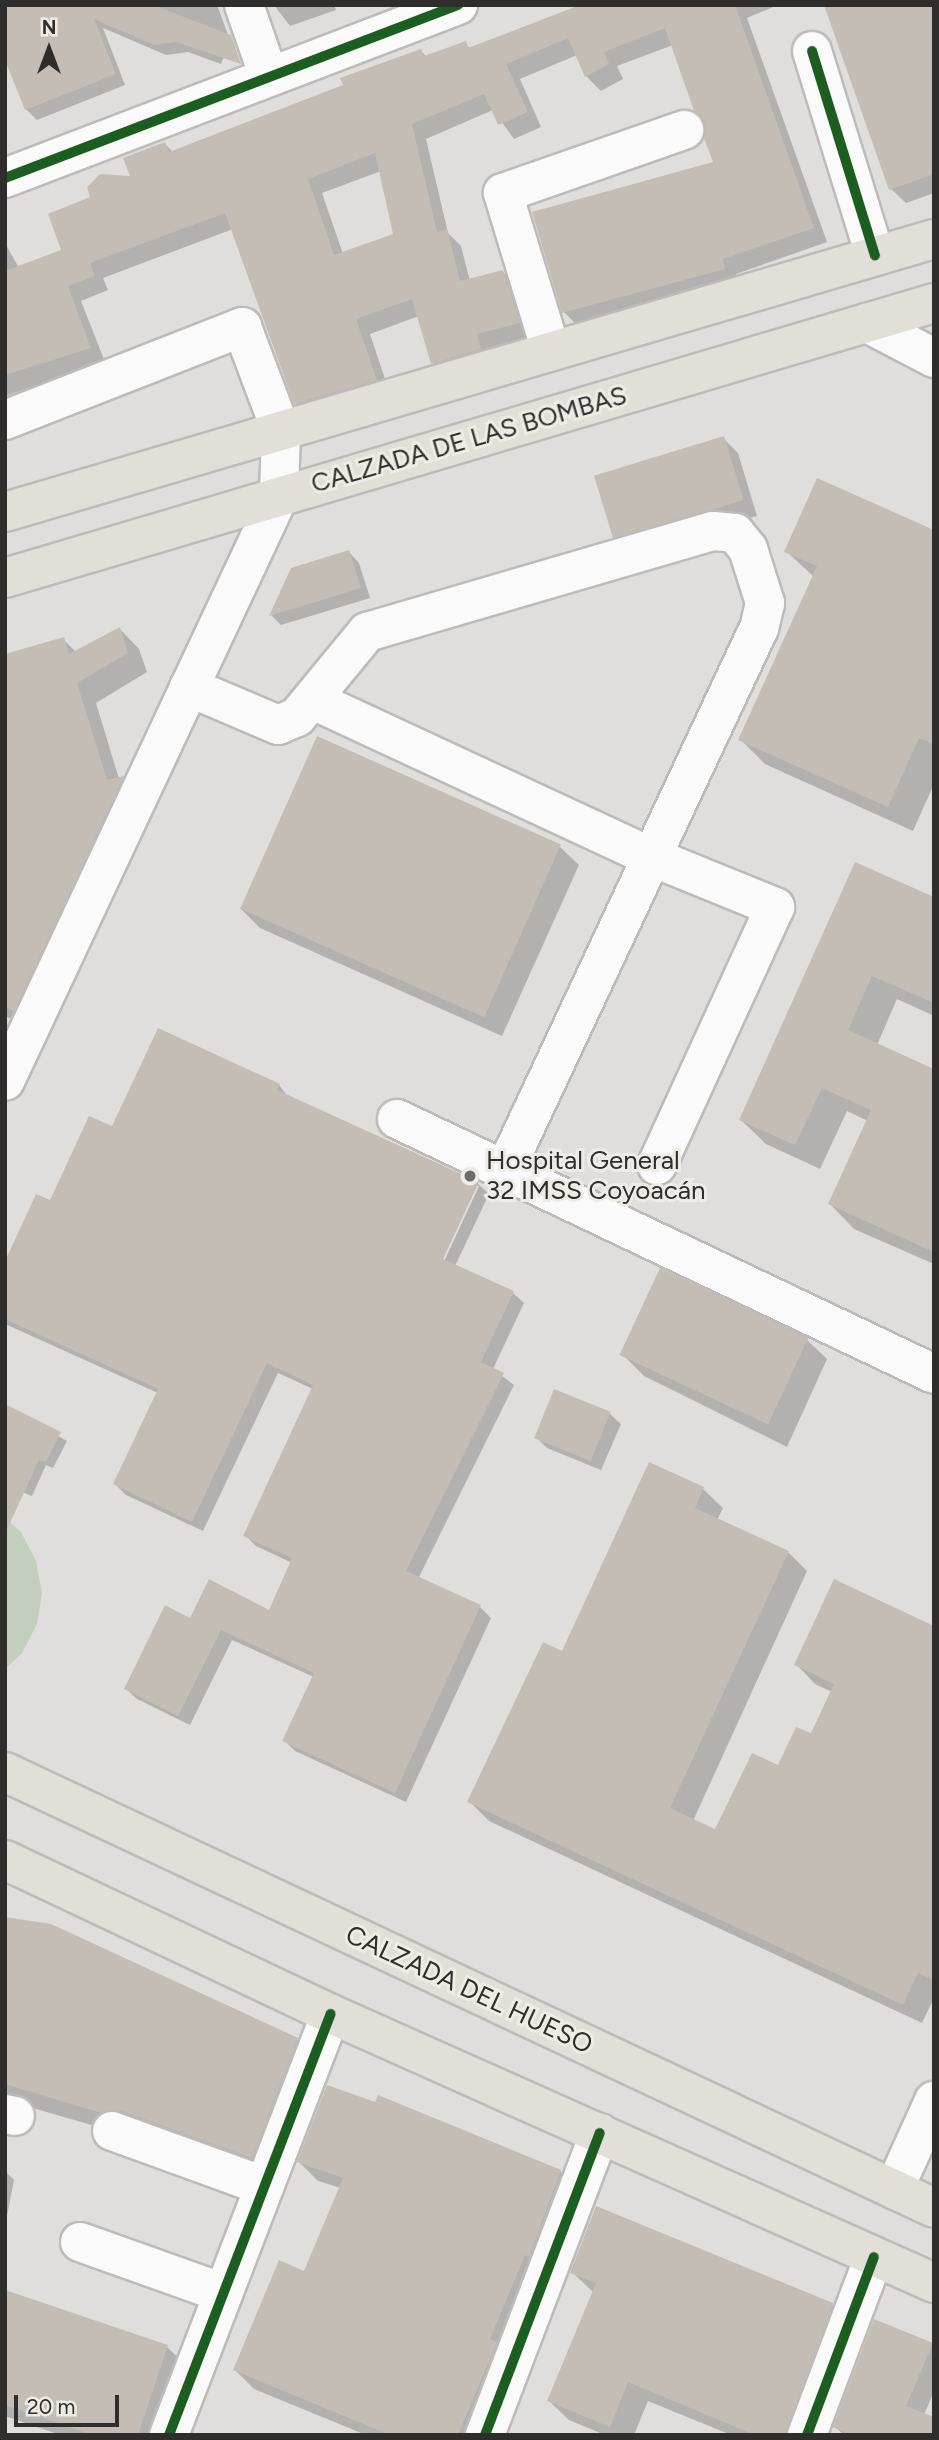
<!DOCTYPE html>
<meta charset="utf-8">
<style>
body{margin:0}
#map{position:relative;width:939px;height:2440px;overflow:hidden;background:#e0dedc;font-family:Figtree,sans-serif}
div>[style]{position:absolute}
.green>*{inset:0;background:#c3cebf}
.shadow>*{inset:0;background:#0003}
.building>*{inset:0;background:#c3bdb6;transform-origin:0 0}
.roads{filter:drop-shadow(2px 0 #bdbbba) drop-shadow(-2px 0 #bdbbba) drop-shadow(0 2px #bdbbba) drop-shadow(0 -2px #bdbbba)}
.minor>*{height:38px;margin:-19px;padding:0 19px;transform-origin:19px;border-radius:19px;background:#fafafa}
.major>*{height:38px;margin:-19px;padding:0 19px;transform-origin:19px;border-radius:19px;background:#e2ded8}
.cycleway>*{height:10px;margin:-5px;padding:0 5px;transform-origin:5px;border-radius:5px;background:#1b5e20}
.dots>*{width:19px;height:19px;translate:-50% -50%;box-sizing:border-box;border:4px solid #efece7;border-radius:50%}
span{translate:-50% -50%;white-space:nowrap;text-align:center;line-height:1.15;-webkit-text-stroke:6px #efece7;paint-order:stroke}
.street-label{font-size:26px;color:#2f2e2c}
.poi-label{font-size:26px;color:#2f2e2c}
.left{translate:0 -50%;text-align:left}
.frame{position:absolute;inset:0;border:7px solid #2f2e2c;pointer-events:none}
.north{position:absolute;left:14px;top:14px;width:70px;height:70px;-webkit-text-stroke:5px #efece7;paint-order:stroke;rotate:0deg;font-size:19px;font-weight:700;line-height:28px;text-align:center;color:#2f2e2c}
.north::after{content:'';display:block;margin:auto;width:24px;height:32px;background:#2f2e2c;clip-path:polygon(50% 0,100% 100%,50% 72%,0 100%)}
.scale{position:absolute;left:14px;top:2395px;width:105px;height:32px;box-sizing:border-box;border:4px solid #2f2e2c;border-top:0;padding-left:9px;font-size:21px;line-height:24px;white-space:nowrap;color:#2f2e2c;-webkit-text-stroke:5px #efece7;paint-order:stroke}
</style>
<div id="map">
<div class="green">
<div style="clip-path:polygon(5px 1518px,21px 1532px,36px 1561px,42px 1593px,37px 1624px,22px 1653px,5px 1669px)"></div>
</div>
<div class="shadow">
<div style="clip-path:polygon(5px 5px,217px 5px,230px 40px,221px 64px,188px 52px,166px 55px,103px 28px,125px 85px,37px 120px,26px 109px)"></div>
<div style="clip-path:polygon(274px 5px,334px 5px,336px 10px,290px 26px)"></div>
<div style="clip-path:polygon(evenodd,587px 5px,778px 5px,747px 18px,827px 242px,736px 274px,739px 284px,579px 327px,564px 312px,715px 164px,706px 122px,673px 45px,617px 66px,623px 79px,601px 91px,586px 76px,577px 55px,520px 79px,541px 127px,514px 139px,493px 110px,426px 139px,448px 233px,461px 246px,470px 281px,503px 272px,517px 286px,533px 338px,490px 349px,495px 364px,448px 378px,433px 363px,419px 316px,370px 334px,390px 394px,310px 418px,296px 403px,233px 229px,103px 278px,108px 290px,81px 301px,105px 362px,5px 396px,5px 243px,19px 268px,64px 251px,93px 198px,133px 178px,165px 144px,173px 152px,345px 86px,421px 51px,427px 57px,465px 44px,471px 49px,587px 5px,381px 171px,395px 236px,343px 254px,322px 193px,381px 171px)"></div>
<div style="clip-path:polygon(934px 5px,934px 193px,906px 203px,891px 189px)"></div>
<div style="clip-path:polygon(723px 438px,738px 453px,757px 516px,629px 552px,613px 537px)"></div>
<div style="clip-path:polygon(934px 532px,934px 784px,913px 831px,765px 764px,740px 739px,814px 577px,786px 551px)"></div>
<div style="clip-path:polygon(349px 552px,359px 563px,370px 598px,281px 625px,271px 615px)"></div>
<div style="clip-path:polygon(120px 629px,139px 649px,147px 672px,96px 703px,119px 779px,142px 797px,33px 1029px,5px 1016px,5px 656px,63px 639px,76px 652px)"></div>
<div style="clip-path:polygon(559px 846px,579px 865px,502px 1036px,260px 928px,240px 908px)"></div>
<div style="clip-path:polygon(934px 899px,934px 1016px,897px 999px,877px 1045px,934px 1071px,934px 1264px,854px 1229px,830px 1204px,868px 1121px,847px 1111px,820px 1169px,766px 1144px,741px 1120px)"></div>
<div style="clip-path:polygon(evenodd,279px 1085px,289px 1098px,478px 1184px,489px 1194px,455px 1266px,513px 1293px,524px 1303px,493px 1369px,514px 1385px,418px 1579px,480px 1607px,491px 1618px,406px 1802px,295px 1751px,284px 1740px,314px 1677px,232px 1640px,190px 1725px,137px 1699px,126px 1689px,191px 1620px,269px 1612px,292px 1563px,256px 1546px,245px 1535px,313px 1389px,278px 1373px,203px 1531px,126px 1495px,115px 1484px,158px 1393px,5px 1324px,5px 1265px,113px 1129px,279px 1085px,475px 1186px,479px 1186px,441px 1268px,438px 1266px,475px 1186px)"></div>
<div style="clip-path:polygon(661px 1270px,807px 1340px,827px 1359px,787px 1447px,644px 1376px,625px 1357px)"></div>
<div style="clip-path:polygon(555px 1392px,610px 1414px,621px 1424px,601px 1470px,547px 1448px,536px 1437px)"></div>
<div style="clip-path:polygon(5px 1406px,67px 1441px,53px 1468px,46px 1465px,32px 1496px,5px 1485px)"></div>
<div style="clip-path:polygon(649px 1464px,703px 1489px,723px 1508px,717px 1520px,788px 1552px,807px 1571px,693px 1821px,716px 1832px,811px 1736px,832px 1692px,815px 1684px,796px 1664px,934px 1628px,934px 1998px,922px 2023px,489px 1821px,470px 1802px,563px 1654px)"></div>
<div style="clip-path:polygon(5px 1919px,297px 2040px,317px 2059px,272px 2177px,5px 2100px)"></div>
<div style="clip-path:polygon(376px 2104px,560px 2171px,579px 2190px,485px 2435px,366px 2435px,254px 2389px,235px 2370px,305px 2274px,341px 2188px,318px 2181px,299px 2162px)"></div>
<div style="clip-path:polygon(5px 2171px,14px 2180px,5px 2226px)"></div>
<div style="clip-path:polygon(572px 2272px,832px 2305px,852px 2324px,810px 2435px,731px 2435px,648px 2401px,634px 2435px,605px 2435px,569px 2420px,549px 2401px,594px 2293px)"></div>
<div style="clip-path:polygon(5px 2292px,167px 2347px,186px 2365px,163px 2435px,60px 2435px,5px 2416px)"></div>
<div style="clip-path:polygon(932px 2344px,934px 2391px,924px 2415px,934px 2435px,844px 2435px,835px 2427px)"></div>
</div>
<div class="building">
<div style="clip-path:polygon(5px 5px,153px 5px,231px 35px,241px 64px,176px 42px,154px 45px,94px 19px,116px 74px,25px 110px,5px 60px)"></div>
<div style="clip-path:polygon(evenodd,580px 5px,735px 5px,814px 228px,723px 259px,725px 269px,562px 313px,532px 212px,713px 162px,704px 138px,704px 122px,694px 111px,665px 28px,604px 52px,609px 64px,585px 77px,568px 38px,506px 64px,528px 112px,498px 125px,484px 94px,412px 124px,437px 232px,447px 229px,460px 281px,503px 270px,520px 323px,477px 334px,481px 349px,431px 364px,412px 299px,356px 319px,377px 380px,294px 404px,225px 213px,90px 263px,95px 276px,68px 286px,91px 348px,5px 375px,5px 271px,61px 250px,48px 214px,90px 197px,87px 187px,100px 174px,130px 176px,123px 158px,165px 142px,169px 152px,343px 85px,340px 78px,421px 49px,424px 56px,466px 41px,468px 48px,580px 5px,375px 153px,393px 234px,334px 255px,308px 179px,375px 153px)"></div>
<div style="clip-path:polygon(824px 5px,934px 5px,934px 174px,889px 190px)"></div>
<div style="left:724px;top:436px;width:67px;height:136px;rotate:73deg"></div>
<div style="clip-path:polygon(817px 478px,934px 530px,934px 744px,919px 738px,888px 807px,738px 740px,817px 566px,784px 552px)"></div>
<div style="clip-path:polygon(349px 550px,361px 588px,269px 616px,291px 568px)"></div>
<div style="clip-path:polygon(120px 627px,128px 653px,77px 683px,107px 780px,124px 776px,14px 1011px,5px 1007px,5px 654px,64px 637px,69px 654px)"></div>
<div style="left:317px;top:736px;width:267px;height:189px;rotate:24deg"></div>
<div style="clip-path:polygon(855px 862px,934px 897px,934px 1003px,872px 976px,848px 1030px,934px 1069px,934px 1252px,828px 1204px,871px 1110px,822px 1088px,795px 1145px,739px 1120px)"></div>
<div style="clip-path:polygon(158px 1028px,280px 1084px,277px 1090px,479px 1182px,443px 1259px,514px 1291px,481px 1362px,504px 1373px,406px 1571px,481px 1605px,395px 1793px,282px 1741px,314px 1673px,221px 1630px,178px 1716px,124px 1689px,165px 1605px,190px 1618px,209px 1579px,269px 1610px,292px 1558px,243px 1536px,313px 1385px,267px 1363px,192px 1522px,113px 1484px,158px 1389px,5px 1319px,5px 1261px,36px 1194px,50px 1200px,89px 1116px,112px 1126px)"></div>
<div style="left:660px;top:1268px;width:164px;height:96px;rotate:25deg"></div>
<div style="left:554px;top:1389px;width:61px;height:53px;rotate:22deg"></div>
<div style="clip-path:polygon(5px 1404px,61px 1432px,46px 1462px,39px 1460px,5px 1534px)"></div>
<div style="clip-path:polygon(649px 1462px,704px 1487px,695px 1508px,789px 1551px,670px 1808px,715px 1829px,752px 1753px,778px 1765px,796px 1727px,811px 1733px,834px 1684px,794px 1665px,834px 1579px,934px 1626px,934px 1980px,918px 1973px,903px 2005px,467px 1802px,543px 1642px,562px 1651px)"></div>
<div style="clip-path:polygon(5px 1917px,51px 1924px,298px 2038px,252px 2158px,119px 2110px,101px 2113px,5px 2084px)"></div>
<div style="clip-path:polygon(327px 2085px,375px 2102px,378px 2095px,561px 2170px,529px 2257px,525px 2255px,490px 2339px,497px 2342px,458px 2435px,390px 2435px,233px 2370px,279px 2260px,304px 2271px,343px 2178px,297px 2162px)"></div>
<div style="clip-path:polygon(596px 2206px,833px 2303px,786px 2435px,755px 2435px,628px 2382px,610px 2427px,547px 2401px,596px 2283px,570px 2273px)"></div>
<div style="clip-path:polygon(5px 2290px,168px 2345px,138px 2435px,93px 2435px,5px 2405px)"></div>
<div style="clip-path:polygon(874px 2319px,933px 2343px,906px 2406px,934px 2417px,934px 2435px,852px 2435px,833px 2427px)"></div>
</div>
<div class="roads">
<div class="minor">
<div style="left:244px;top:5px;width:76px;rotate:70.9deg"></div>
<div style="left:812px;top:51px;width:214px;rotate:72.9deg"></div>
<div style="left:5px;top:178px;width:485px;rotate:-20.9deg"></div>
<div style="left:867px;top:323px;width:76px;rotate:27.6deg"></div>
<div style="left:551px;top:351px;width:165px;rotate:-106.9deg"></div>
<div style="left:503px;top:193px;width:192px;rotate:-19.2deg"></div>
<div style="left:5px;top:420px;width:255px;rotate:-21.4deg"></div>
<div style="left:242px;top:327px;width:111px;rotate:69.4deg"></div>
<div style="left:281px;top:431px;width:65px;rotate:91.8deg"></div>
<div style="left:279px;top:496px;width:646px;rotate:115.1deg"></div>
<div style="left:189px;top:687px;width:97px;rotate:23.1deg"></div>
<div style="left:278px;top:725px;width:21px;rotate:-23deg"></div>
<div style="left:297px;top:717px;width:110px;rotate:-50.5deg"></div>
<div style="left:367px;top:632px;width:360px;rotate:-16.3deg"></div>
<div style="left:713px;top:531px;width:22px;rotate:5deg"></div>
<div style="left:735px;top:533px;width:21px;rotate:51deg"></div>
<div style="left:748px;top:549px;width:57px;rotate:72.5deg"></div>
<div style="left:765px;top:603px;width:26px;rotate:103deg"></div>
<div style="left:759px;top:628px;width:599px;rotate:115.11deg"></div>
<div style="left:313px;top:700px;width:374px;rotate:24.9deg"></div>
<div style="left:652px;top:857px;width:133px;rotate:22.1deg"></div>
<div style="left:775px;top:907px;width:284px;rotate:114.6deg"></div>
<div style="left:397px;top:1119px;width:594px;rotate:25.4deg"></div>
<div style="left:5px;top:2114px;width:10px;rotate:11deg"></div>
<div style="left:112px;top:2131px;width:162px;rotate:19.9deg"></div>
<div style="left:894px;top:2189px;width:97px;rotate:-65.6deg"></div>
<div style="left:80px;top:2242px;width:152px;rotate:19.6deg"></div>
<div style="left:169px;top:2435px;width:451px;rotate:-69deg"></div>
<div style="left:485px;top:2435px;width:323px;rotate:-69.2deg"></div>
<div style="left:807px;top:2435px;width:190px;rotate:-69.4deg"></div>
</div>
<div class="major">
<div style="left:5px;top:512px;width:968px;rotate:-16.38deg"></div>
<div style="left:5px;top:578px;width:969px;rotate:-16.49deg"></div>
<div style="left:5px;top:1772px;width:1026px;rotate:25.14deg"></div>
<div style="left:5px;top:1860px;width:361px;rotate:25.3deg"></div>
<div style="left:331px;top:2014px;width:660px;rotate:24.04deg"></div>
</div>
</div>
<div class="cycleway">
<div style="left:812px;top:51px;width:214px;rotate:72.9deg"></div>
<div style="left:5px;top:178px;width:485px;rotate:-20.9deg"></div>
<div style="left:169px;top:2435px;width:451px;rotate:-69deg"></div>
<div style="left:485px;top:2435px;width:323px;rotate:-69.2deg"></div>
<div style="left:807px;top:2435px;width:190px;rotate:-69.4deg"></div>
</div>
<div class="dots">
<div style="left:470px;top:1176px;background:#6d6c6a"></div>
</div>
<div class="street-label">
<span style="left:469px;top:440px;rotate:-16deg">CALZADA DE LAS BOMBAS</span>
<span style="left:469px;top:1990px;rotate:25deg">CALZADA DEL HUESO</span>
</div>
<div class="poi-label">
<span class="left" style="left:486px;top:1176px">Hospital General<br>32 IMSS Coyoacán</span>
</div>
<div class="frame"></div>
<div class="north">N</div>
<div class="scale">20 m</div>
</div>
